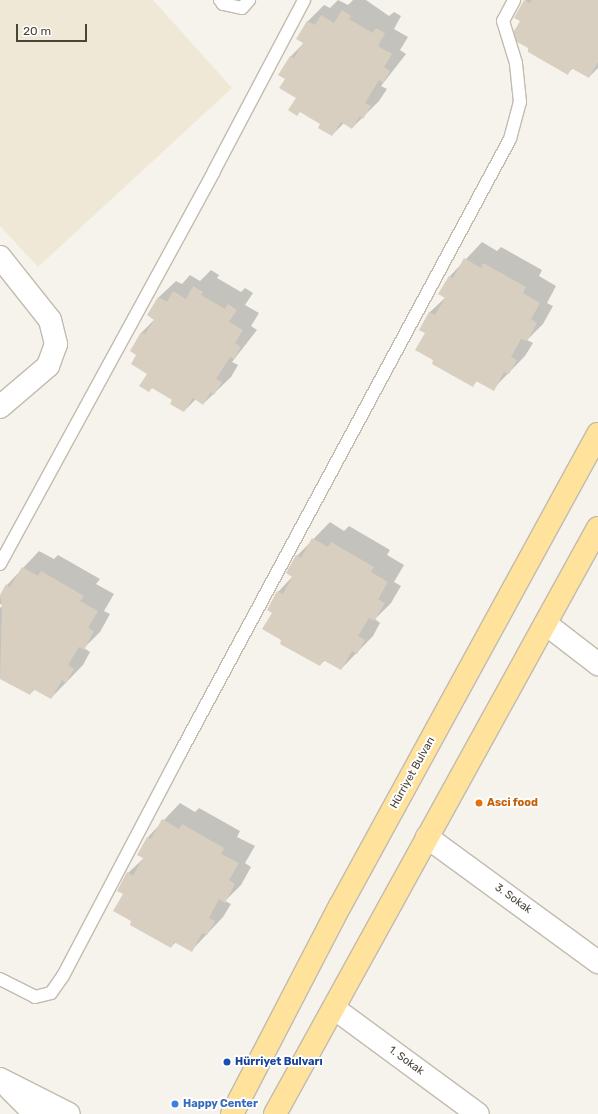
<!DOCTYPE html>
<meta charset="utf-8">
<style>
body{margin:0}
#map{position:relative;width:598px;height:1114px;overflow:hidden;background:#f6f3ec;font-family:Rubik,sans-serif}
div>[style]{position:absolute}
.education>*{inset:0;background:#efe8d6}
.shadow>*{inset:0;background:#0003}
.building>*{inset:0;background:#d8cfc1}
.roads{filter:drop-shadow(1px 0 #c2bbae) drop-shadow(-1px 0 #c2bbae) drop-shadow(0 1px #c2bbae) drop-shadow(0 -1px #c2bbae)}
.service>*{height:12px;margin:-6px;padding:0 6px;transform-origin:6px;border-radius:6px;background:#fff}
.minor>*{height:22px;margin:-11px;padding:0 11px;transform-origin:11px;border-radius:11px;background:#fff}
.tertiary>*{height:22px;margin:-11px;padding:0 11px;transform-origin:11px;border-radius:11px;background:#fff}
.primary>*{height:22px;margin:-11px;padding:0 11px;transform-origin:11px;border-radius:11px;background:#ffe39c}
.dots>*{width:11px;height:11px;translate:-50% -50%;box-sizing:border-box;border:2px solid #fff;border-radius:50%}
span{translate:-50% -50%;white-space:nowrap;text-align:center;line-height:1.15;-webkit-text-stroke:4px #fff;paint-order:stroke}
.street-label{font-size:11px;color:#4b4439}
.food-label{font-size:11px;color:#c56008;font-weight:700}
.left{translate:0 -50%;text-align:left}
.transit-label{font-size:11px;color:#164399;font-weight:700}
.shop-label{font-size:11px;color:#366cbe;font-weight:700}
.scale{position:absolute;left:16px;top:24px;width:71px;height:18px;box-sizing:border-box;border:2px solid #4b4439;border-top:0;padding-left:5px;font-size:12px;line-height:14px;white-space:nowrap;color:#4b4439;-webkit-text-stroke:3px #fff;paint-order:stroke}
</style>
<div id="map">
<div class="education">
<div style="clip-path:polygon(0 0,153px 0,232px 88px,38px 267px,0 226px)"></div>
</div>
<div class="shadow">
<div style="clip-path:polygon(338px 0,348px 5px,353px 0,366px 0,389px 16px,394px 12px,401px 16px,394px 29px,408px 37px,400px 50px,406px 54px,381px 86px,387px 89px,379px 101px,352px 128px,344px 123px,332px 135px,297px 98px,286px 78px,291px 56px,304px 43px,297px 39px,308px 21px,324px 5px,330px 8px)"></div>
<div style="clip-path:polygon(526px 0,598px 0,598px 68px,589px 77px,573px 68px,568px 73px,529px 48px,521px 21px,516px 17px)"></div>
<div style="clip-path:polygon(482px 242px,497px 251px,501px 247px,542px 270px,539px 276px,556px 286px,547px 303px,553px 306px,543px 324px,527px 340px,533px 343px,525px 356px,493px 389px,477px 381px,472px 386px,434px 360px,426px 333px,420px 330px,430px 312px,446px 297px,450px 276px)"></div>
<div style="clip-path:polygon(211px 270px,219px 275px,217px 278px,241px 292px,245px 288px,253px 293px,245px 305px,259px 313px,251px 326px,257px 330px,232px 362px,238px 365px,231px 377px,203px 404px,196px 399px,184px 411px,148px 374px,137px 354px,131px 351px,142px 332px,155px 319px,149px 315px,159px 297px,176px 281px,182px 284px,190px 275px,200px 281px)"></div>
<div style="clip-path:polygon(330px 522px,344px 531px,349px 526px,390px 550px,387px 555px,404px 565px,394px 582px,401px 586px,391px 603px,375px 619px,380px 623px,373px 636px,341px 669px,325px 660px,320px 665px,282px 639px,273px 612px,278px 592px,293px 576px,297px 556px)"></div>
<div style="clip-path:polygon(39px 551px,54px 559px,58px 555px,100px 579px,96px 584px,114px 594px,104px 611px,110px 614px,100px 632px,84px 648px,90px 652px,83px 665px,51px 698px,35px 689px,30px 694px,0 677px,0 608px,3px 605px,0 604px,0 597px,7px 585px)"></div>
<div style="clip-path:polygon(180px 803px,195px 812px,199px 808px,240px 831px,237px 837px,255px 846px,245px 863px,251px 867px,241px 885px,225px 901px,231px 904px,223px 917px,192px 950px,176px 942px,171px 947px,132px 921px,124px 894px,128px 873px,144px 858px,138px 855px,148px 837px)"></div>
</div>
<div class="building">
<div style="clip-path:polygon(524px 0,530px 3px,532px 0,598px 0,598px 62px,589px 78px,571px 68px,568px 75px,528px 52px,528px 48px,510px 38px,520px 21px,514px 18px)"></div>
<div style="clip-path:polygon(342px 10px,351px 16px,349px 19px,373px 33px,376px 28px,385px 33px,378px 46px,392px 54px,384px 67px,390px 71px,383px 83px,379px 80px,365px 103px,371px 106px,363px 119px,360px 116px,352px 129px,341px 122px,332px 136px,318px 128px,320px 124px,300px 112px,297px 116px,288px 110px,296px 98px,279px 88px,285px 79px,278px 75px,290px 56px,294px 58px,303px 43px,296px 39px,307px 21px,315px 25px,321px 15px,334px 23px)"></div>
<div style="clip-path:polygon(464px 258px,481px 268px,483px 263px,526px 287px,523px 293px,540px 303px,531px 319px,537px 323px,527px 341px,521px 339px,511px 357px,517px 360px,509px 374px,504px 372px,494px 391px,476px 381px,473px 387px,432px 364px,433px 360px,415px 350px,425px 333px,419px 330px,429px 312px,435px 315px,445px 298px,438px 294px,449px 276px,453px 278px)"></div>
<div style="clip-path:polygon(193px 286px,203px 292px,201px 295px,225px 309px,228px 304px,237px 310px,229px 322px,243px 330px,235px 343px,241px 347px,234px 359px,230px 357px,216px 379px,222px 382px,214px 395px,211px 392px,203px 405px,193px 398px,184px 412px,170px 404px,172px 400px,152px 388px,149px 392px,139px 386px,147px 374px,131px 364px,136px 355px,130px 351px,141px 332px,145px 334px,154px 320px,147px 315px,158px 297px,167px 302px,173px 291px,186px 299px)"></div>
<div style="clip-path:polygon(312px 538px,328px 547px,331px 542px,374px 567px,371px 572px,388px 582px,378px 599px,385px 603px,374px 621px,369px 618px,358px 636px,365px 640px,357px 654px,352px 651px,341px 670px,323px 660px,320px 666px,280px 644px,281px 640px,262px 629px,272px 613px,267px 610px,277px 591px,283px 594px,292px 577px,286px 573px,296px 555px,301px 558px)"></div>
<div style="clip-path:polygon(22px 567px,38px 576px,41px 571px,84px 596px,80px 601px,98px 611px,88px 628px,94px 631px,84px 650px,79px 647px,68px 665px,74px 669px,66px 683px,62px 680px,51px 699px,33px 689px,30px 695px,0 679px,2px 606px,0 595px,6px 584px,10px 587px)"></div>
<div style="clip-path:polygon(162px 819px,179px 829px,182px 824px,224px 848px,221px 854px,239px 863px,229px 880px,235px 884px,225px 903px,219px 899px,209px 918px,215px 921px,207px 935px,202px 933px,192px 952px,174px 942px,171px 948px,130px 925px,131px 921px,113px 911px,123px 894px,117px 891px,127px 872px,133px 876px,143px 858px,137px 855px,147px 837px,151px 839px)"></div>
</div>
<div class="roads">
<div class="service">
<div style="left:220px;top:0;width:5px;rotate:53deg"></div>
<div style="left:223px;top:4px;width:19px;rotate:12deg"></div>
<div style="left:242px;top:8px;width:11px;rotate:-49deg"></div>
<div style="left:0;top:564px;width:447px;rotate:-61.4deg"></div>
<div style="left:214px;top:171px;width:193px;rotate:-62.2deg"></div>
<div style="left:0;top:979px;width:39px;rotate:27deg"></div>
<div style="left:35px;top:997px;width:16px;rotate:-14deg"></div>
<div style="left:51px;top:993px;width:21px;rotate:-55deg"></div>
<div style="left:63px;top:976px;width:250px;rotate:-62.3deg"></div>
<div style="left:179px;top:755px;width:699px;rotate:-61.75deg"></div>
<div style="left:510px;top:139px;width:38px;rotate:-75deg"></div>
<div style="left:520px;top:102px;width:39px;rotate:-96deg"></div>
<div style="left:516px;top:63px;width:44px;rotate:-107.2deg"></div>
<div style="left:503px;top:21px;width:24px;rotate:-62deg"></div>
</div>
<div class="minor">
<div style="left:0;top:257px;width:80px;rotate:51.6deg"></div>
<div style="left:50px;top:320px;width:25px;rotate:76deg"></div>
<div style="left:56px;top:344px;width:23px;rotate:110deg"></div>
<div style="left:48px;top:366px;width:63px;rotate:139.5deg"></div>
<div style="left:546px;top:624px;width:66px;rotate:37.6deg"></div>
<div style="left:427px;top:837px;width:212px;rotate:36.2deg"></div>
<div style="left:335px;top:1009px;width:177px;rotate:36.3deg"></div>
</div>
<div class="tertiary">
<div style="left:0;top:1079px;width:77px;rotate:26.9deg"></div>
<div style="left:10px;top:1089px;width:35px;rotate:45deg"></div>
</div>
<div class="primary">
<div style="left:232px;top:1114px;width:234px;rotate:-62.6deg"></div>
<div style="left:340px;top:906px;width:538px;rotate:-61.34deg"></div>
<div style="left:275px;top:1114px;width:669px;rotate:-61.14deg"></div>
</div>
</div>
<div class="dots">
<div style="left:479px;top:803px;background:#e8710a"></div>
<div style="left:227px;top:1062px;background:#1a4fb4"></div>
<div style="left:175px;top:1104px;background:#3f7fe0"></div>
</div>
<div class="street-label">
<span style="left:413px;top:773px;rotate:-61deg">Hürriyet Bulvarı</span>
<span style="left:513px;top:899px;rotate:36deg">3. Sokak</span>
<span style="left:406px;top:1061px;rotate:36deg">1. Sokak</span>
</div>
<div class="food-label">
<span class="left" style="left:487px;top:803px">Asci food</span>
</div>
<div class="transit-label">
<span class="left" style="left:235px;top:1062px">Hürriyet Bulvarı</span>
</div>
<div class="shop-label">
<span class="left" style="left:183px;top:1104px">Happy Center</span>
</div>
<div class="scale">20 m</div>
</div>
